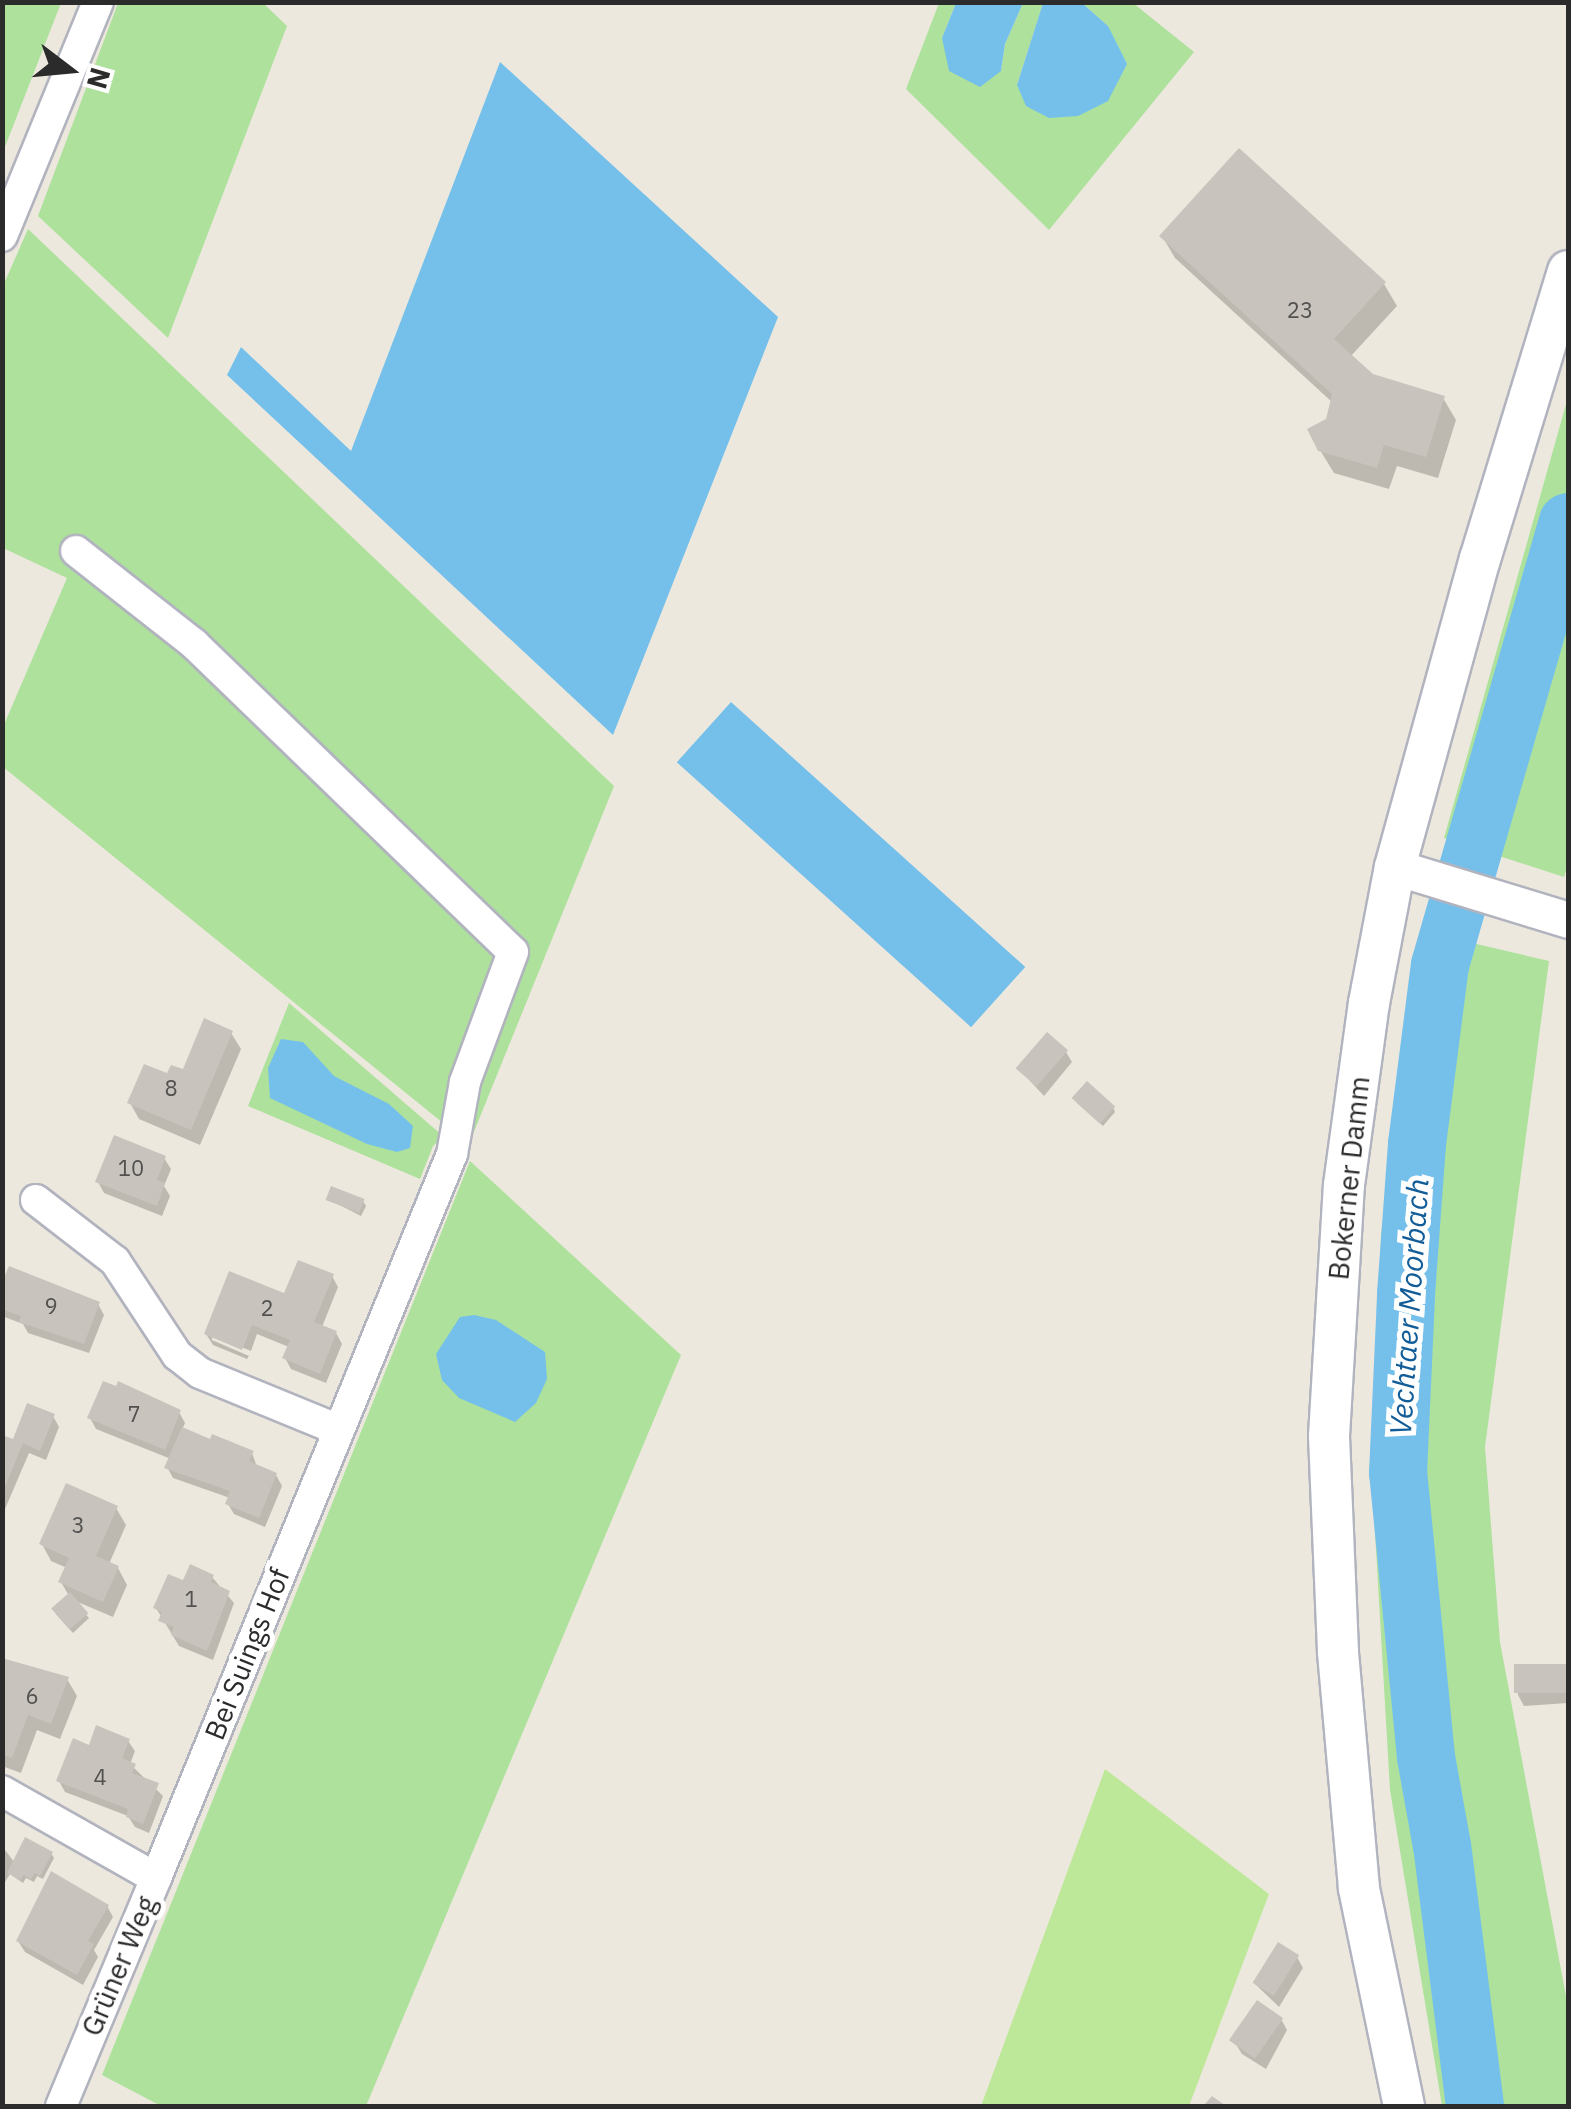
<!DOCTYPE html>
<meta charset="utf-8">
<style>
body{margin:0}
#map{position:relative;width:1571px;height:2109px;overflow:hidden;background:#ede8de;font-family:"IBM Plex Sans",sans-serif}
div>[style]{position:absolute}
.green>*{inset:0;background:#ade19c}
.pitch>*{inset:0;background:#bee899}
.water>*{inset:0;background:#75c0eb;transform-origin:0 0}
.shadow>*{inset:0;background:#0003}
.river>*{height:58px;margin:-29px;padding:0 29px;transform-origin:29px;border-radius:29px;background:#75c0eb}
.building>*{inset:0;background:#c8c4bd;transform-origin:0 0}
.roads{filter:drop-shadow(2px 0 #b1b3be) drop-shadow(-2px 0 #b1b3be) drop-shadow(0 2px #b1b3be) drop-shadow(0 -2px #b1b3be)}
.minor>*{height:30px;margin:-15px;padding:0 15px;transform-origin:15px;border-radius:15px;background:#fff}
.tertiary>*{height:35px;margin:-17.5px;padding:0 17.5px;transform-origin:17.5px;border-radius:17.5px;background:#fff}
.secondary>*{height:40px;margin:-20px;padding:0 20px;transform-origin:20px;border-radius:20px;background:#fff}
span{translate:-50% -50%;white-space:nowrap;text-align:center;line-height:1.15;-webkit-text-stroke:10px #fff;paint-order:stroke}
.number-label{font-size:22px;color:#525150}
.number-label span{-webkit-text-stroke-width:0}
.street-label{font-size:28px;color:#2b2b2b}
.water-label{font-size:30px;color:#125d98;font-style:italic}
.frame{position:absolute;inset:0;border:5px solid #2b2b2b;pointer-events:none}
.north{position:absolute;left:20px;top:20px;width:100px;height:100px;-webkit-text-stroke:8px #fff;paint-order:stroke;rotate:106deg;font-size:28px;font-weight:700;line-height:40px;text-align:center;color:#2b2b2b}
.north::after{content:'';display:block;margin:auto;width:35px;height:45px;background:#2b2b2b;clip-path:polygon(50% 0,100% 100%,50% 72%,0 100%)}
</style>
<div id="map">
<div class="green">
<div style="clip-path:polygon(3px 2px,61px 3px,3px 152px,2px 3px)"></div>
<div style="clip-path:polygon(118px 3px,263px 3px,287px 26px,168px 338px,38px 216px)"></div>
<div style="clip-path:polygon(939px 3px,956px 3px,942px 38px,1001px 71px,1005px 44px,1023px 3px,1043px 3px,1017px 85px,1108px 26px,1082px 3px,1133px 3px,1194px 52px,1049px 230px,906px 89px)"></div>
<div style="clip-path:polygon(28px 229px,614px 786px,469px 1144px,3px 767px,3px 727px,67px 578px,3px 548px,3px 286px)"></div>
<div style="clip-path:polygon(1568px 397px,1568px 863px,1564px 877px,1444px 838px)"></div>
<div style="clip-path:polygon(1425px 932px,1549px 961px,1485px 1447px,1500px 1642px,1568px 2007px,1568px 2106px,1442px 2106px,1390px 1790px,1373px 1498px,1381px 1234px)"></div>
<div style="clip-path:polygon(289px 1003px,443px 1136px,433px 1146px,420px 1179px,248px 1106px)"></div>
<div style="clip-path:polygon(470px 1161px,681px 1355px,366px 2106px,161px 2106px,102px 2075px)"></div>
</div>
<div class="pitch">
<div style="clip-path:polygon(1105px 1769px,1269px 1894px,1189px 2106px,981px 2106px)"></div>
</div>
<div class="water">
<div style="clip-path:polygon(956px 3px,1023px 3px,1005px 44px,1001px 71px,980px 87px,949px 71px,942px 38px)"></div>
<div style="clip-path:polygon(1043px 3px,1082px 3px,1108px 26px,1127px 64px,1108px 101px,1078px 116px,1049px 118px,1026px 106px,1017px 85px)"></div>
<div style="clip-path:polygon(500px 62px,778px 317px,613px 735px,227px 375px,241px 347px,351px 451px)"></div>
<div style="left:731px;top:702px;width:396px;height:81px;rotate:42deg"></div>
<div style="clip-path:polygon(281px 1039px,303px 1042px,334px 1076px,389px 1104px,413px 1126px,410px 1148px,397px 1152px,367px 1144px,270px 1098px,268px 1068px)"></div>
<div style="clip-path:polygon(474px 1315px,496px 1320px,545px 1352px,547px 1379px,536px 1403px,515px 1422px,459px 1398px,442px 1380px,436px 1354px,460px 1317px)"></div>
</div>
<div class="shadow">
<div style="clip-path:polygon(1162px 236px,1384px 284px,1397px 306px,1350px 357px,1372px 376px,1443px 398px,1456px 420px,1438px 478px,1397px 466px,1389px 489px,1334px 473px,1320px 450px,1332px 402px,1175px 258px)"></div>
<div style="clip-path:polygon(231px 1033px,241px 1049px,200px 1145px,139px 1119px,130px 1103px,169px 1077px,184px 1073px)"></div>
<div style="clip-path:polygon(1066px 1052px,1072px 1062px,1044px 1096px,1019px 1069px)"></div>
<div style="clip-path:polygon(1077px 1103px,1113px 1107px,1115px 1112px,1103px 1126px)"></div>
<div style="clip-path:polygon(164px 1158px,171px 1169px,164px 1186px,170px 1196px,162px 1216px,104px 1193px,98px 1182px)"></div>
<div style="clip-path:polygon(328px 1199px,363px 1201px,366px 1206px,361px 1216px)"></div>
<div style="clip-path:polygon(332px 1276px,338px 1287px,322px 1327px,336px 1333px,342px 1344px,326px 1383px,291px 1369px,285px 1358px,289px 1347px,257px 1334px,251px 1351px,212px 1335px,212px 1340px,249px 1356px,247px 1359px,213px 1345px,206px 1334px)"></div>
<div style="clip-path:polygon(2px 1289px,98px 1304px,104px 1315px,89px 1353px,28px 1333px,23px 1324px,2px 1316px)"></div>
<div style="clip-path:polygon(179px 1412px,185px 1423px,182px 1430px,252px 1453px,257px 1467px,276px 1475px,282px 1486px,265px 1527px,234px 1514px,228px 1504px,230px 1498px,173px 1478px,167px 1467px,171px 1459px,96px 1429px,90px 1418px)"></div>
<div style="clip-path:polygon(53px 1416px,59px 1427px,46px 1460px,29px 1453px,2px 1516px,2px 1438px,14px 1442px)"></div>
<div style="clip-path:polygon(116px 1508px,126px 1525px,109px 1564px,118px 1568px,127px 1585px,113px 1617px,73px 1600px,89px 1618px,73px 1633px,56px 1614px,69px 1596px,61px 1582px,67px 1568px,51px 1561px,42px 1544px)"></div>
<div style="clip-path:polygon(212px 1577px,234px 1603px,213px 1660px,179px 1646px,156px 1608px,184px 1584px)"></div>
<div style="clip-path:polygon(2px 1661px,67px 1679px,77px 1696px,60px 1739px,37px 1730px,21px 1773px,2px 1766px)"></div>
<div style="clip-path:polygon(1568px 1666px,1568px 1703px,1524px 1706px,1518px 1695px,1516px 1669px)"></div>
<div style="clip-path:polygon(128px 1741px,135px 1751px,130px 1764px,163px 1796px,149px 1833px,135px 1827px,128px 1816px,65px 1792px,59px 1781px)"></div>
<div style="clip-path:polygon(2px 1846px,15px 1863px,51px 1853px,54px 1858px,43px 1879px,37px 1876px,34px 1882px,26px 1878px,23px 1883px,10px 1874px,2px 1887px)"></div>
<div style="clip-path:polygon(107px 1906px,113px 1917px,94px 1950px,98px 1957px,83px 1985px,25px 1952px,18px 1941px)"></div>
<div style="clip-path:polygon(1297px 1957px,1303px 1968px,1279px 2007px,1253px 1982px)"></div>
<div style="clip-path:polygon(1281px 2019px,1287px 2030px,1266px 2069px,1242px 2054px,1235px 2043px)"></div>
</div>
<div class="river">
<div style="left:1475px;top:2106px;width:262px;rotate:-97.2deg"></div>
<div style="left:1442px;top:1846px;width:90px;rotate:-100.2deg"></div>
<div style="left:1426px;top:1757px;width:285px;rotate:-95.6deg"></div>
<div style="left:1398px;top:1473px;width:179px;rotate:-87.4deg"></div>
<div style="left:1406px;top:1294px;width:150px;rotate:-85.8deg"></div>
<div style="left:1417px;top:1144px;width:180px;rotate:-82.7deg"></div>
<div style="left:1440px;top:965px;width:461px;rotate:-73.9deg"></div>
</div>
<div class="building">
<div style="clip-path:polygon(1239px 148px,1386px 282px,1334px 339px,1373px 374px,1445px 396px,1426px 457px,1384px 445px,1377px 468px,1318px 451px,1307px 429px,1326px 419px,1332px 394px,1159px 236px)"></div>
<div style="clip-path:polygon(204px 1018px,233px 1031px,191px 1130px,127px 1103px,144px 1064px,167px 1073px,171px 1065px,183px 1069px)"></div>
<div style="left:1047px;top:1032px;width:28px;height:48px;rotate:41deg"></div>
<div style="left:1087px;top:1081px;width:38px;height:23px;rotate:42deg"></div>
<div style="clip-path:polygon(114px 1135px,166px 1156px,157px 1180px,165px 1183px,157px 1206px,95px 1182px)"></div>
<div style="left:331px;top:1186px;width:36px;height:15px;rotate:21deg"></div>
<div style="clip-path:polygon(298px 1260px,334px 1274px,314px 1322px,337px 1331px,320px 1374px,282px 1358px,290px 1340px,252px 1325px,242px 1350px,204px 1334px,229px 1271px,284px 1293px)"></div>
<div style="clip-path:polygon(9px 1266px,100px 1302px,84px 1344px,19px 1322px,21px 1316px,2px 1309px,2px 1282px)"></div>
<div style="clip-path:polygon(103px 1381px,116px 1386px,118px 1381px,181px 1410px,165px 1450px,87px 1418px)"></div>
<div style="clip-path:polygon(27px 1403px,55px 1414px,40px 1451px,23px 1443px,2px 1494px,2px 1435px,13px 1439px)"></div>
<div style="clip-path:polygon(182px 1427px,210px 1439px,212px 1434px,254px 1451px,249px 1461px,277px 1473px,259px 1518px,225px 1504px,230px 1491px,164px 1468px)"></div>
<div style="clip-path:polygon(66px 1483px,118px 1506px,96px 1556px,119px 1566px,103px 1602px,58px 1582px,69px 1558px,39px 1544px)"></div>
<div style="clip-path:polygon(190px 1564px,214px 1575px,211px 1582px,230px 1591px,207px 1651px,171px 1635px,174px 1627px,158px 1621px,162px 1612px,153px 1608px,168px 1574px,183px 1580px)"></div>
<div style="left:70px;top:1592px;width:28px;height:25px;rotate:49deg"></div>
<div style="clip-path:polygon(2px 1658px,69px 1677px,51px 1724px,28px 1715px,12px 1758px,2px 1754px)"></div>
<div style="left:1568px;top:1664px;width:29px;height:54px;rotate:90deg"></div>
<div style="clip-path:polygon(96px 1725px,130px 1739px,122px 1758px,136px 1764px,132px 1773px,159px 1783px,143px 1824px,126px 1817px,128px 1809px,56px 1781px,73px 1738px,89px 1745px)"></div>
<div style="clip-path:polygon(25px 1837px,53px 1852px,40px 1876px,35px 1873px,31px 1879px,23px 1875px,21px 1880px,7px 1873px)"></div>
<div style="clip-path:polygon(51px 1871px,109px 1905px,88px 1941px,94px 1944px,77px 1975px,16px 1941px)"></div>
<div style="left:1278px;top:1942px;width:25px;height:48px;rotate:32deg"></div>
<div style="left:1257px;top:2000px;width:32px;height:49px;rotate:35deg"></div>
<div style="clip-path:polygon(1212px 2096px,1226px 2106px,1203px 2106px)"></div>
</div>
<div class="roads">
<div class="minor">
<div style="left:2px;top:236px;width:253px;rotate:-67.7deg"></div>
<div style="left:76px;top:551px;width:150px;rotate:38.2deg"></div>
<div style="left:194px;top:644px;width:443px;rotate:44deg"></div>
<div style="left:513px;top:952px;width:139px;rotate:110.3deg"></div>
<div style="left:465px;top:1082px;width:73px;rotate:100.2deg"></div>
<div style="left:452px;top:1154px;width:782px;rotate:112.24deg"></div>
<div style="left:36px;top:1200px;width:100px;rotate:37.7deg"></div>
<div style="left:115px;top:1261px;width:113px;rotate:56.6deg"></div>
<div style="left:177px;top:1355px;width:29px;rotate:38deg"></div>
<div style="left:200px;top:1373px;width:150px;rotate:22.3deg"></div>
<div style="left:2px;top:1791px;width:177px;rotate:29.5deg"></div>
<div style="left:156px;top:1878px;width:247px;rotate:112.6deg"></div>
</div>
<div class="tertiary">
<div style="left:1395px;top:867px;width:181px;rotate:17deg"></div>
</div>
<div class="secondary">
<div style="left:1404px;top:2106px;width:223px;rotate:-101.7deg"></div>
<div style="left:1359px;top:1888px;width:238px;rotate:-95.1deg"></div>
<div style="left:1338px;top:1651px;width:215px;rotate:-92.4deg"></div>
<div style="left:1329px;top:1436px;width:251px;rotate:-86.6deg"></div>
<div style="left:1344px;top:1185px;width:184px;rotate:-82.2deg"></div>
<div style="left:1369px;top:1003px;width:138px;rotate:-79.2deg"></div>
<div style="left:1395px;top:867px;width:320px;rotate:-74.6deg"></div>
<div style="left:1480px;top:559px;width:301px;rotate:-73deg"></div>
</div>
</div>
<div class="number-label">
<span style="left:1300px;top:310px">23</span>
<span style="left:171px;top:1088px">8</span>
<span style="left:131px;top:1168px">10</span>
<span style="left:51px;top:1306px">9</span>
<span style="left:267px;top:1308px">2</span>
<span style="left:134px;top:1414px">7</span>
<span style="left:78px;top:1525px">3</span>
<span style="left:191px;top:1599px">1</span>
<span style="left:32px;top:1696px">6</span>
<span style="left:100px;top:1777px">4</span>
</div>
<div class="street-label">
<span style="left:1349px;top:1178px;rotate:-84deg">Bokerner Damm</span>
<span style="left:247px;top:1654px;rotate:-68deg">Bei Suings Hof</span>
<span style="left:119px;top:1966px;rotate:-67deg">Grüner Weg</span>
</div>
<div class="water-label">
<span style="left:1409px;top:1307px;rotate:-86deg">Vechtaer Moorbach</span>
</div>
<div class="frame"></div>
<div class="north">N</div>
</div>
